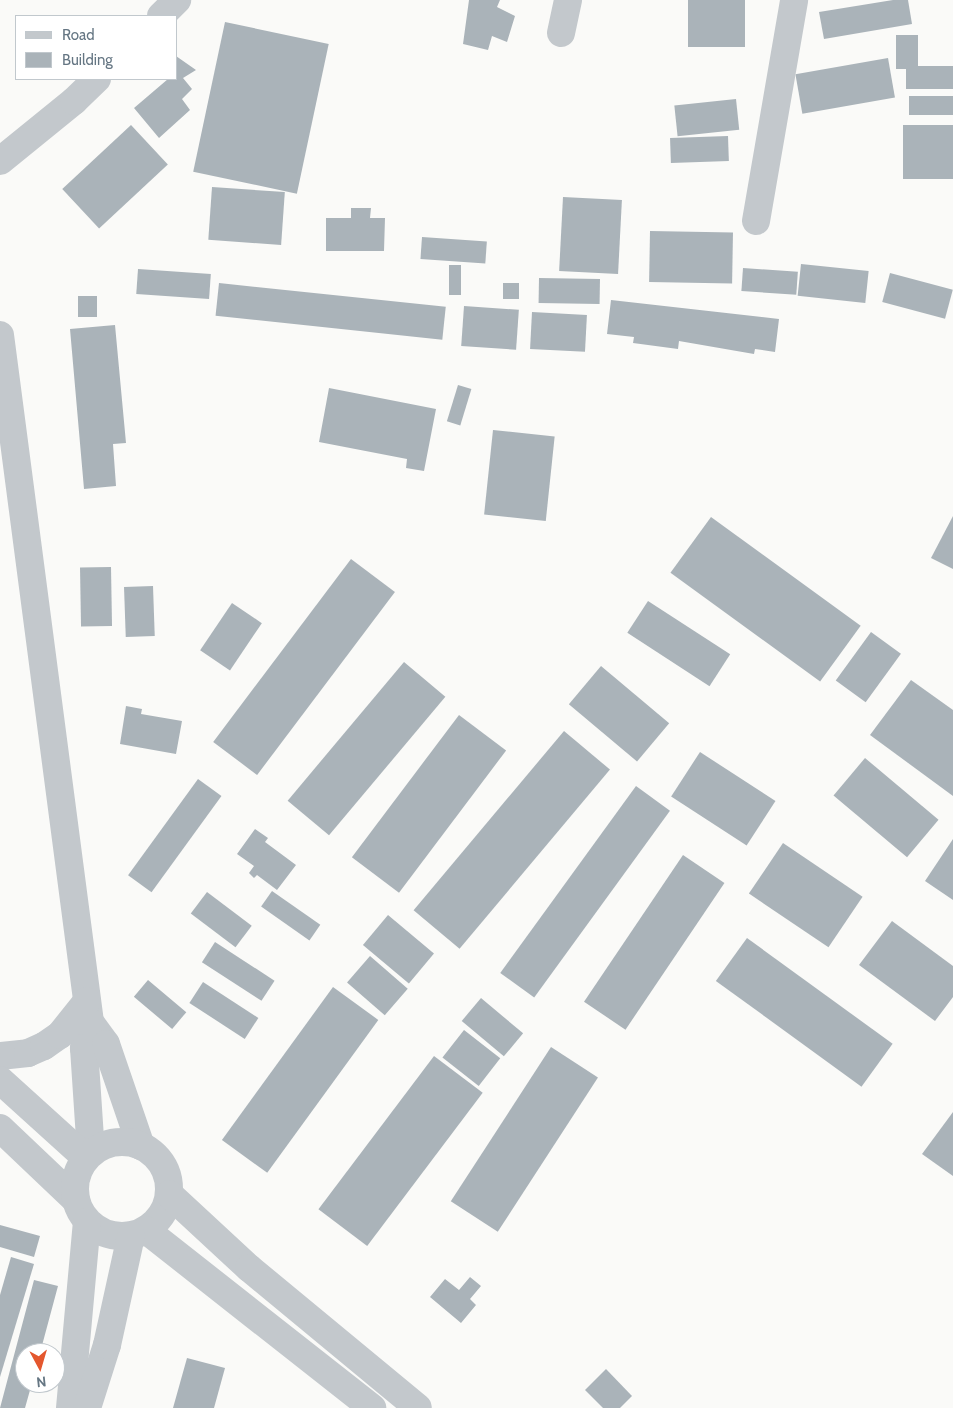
<!DOCTYPE html>
<style>
body{margin:0}
#map{position:relative;width:953px;height:1408px;overflow:hidden;background:#fafaf8;font-family:Cabin,sans-serif}
div>[style]{position:absolute}
.building>*{inset:0;background:#aab3b9;transform-origin:0 0}
.minor>*{height:28px;margin:-14px;padding:0 14px;transform-origin:14px;border-radius:14px;background:#c3c8cc}
.minor>.ring{margin:-14px;padding:0;box-sizing:content-box;background:none;border:28px solid #c3c8cc;border-radius:50%}
span{translate:-50% -50%;white-space:nowrap;text-align:center;line-height:1.15;-webkit-text-stroke:5px #fff;paint-order:stroke}
.legend{position:absolute;left:15px;top:15px;width:162px;height:65px;box-sizing:border-box;background:#fff;border:1px solid #c1c8cd;margin:0;padding:6px 9px;list-style:none;font-size:15px;color:#657683}
.legend li{display:flex;align-items:center;gap:10px;height:25px}
.legend b{width:25px;border:1px solid #c1c8cd}
.north{position:absolute;left:15px;top:1343px;width:50px;height:50px;box-sizing:border-box;background:#fff;border:1px solid #c1c8cd;border-radius:50%;rotate:174deg;font-size:14px;font-weight:700;line-height:20px;text-align:center;color:#657683}
.north::after{content:'';display:block;margin:auto;width:18px;height:22px;background:#e4572e;clip-path:polygon(50% 0,100% 100%,50% 72%,0 100%)}
</style>
<div id="map">
<div class="building">
<div style="clip-path:polygon(469px 0,500px 0,497px 7px,515px 16px,507px 42px,492px 36px,488px 50px,463px 44px)"></div>
<div style="left:688px;top:0;width:57px;height:47px"></div>
<div style="clip-path:polygon(893px 0,908px 0,912px 24px,824px 39px,819px 12px)"></div>
<div style="left:225px;top:22px;width:106px;height:153px;rotate:12deg"></div>
<div style="left:896px;top:35px;width:22px;height:34px"></div>
<div style="clip-path:polygon(176px 56px,196px 70px,183px 78px,192px 89px,182px 99px,190px 110px,159px 138px,134px 108px,168px 79px,176px 79px)"></div>
<div style="left:888px;top:58px;width:40px;height:94px;rotate:80deg"></div>
<div style="left:953px;top:66px;width:23px;height:47px;rotate:90deg"></div>
<div style="left:953px;top:96px;width:19px;height:44px;rotate:90deg"></div>
<div style="left:736px;top:99px;width:31px;height:62px;rotate:84deg"></div>
<div style="left:131px;top:125px;width:54px;height:94px;rotate:47deg"></div>
<div style="left:953px;top:125px;width:54px;height:50px;rotate:90deg"></div>
<div style="left:728px;top:136px;width:25px;height:58px;rotate:88deg"></div>
<div style="left:212px;top:187px;width:73px;height:53px;rotate:4deg"></div>
<div style="left:563px;top:197px;width:59px;height:74px;rotate:3deg"></div>
<div style="clip-path:polygon(351px 208px,371px 208px,370px 218px,385px 218px,384px 251px,326px 251px,326px 218px,351px 218px)"></div>
<div style="left:650px;top:231px;width:83px;height:51px;rotate:1deg"></div>
<div style="left:422px;top:237px;width:65px;height:22px;rotate:4deg"></div>
<div style="left:801px;top:264px;width:68px;height:32px;rotate:6deg"></div>
<div style="left:449px;top:265px;width:12px;height:30px"></div>
<div style="left:743px;top:268px;width:55px;height:23px;rotate:4deg"></div>
<div style="left:138px;top:269px;width:73px;height:25px;rotate:4deg"></div>
<div style="left:890px;top:273px;width:65px;height:30px;rotate:15deg"></div>
<div style="left:539px;top:278px;width:61px;height:25px;rotate:1deg"></div>
<div style="left:219px;top:283px;width:228px;height:33px;rotate:6deg"></div>
<div style="left:503px;top:283px;width:16px;height:16px"></div>
<div style="left:97px;top:296px;width:21px;height:19px;rotate:90deg"></div>
<div style="clip-path:polygon(611px 300px,779px 319px,775px 352px,755px 349px,754px 354px,679px 341px,678px 349px,633px 343px,634px 337px,607px 334px)"></div>
<div style="left:464px;top:306px;width:55px;height:40px;rotate:4deg"></div>
<div style="left:532px;top:312px;width:55px;height:37px;rotate:3deg"></div>
<div style="clip-path:polygon(115px 325px,126px 443px,113px 444px,116px 486px,84px 489px,70px 329px)"></div>
<div style="left:458px;top:385px;width:14px;height:38px;rotate:17deg"></div>
<div style="clip-path:polygon(329px 388px,436px 409px,424px 471px,406px 468px,407px 459px,319px 442px)"></div>
<div style="left:493px;top:430px;width:62px;height:85px;rotate:6deg"></div>
<div style="clip-path:polygon(953px 516px,953px 569px,931px 558px)"></div>
<div style="left:711px;top:517px;width:185px;height:69px;rotate:36deg"></div>
<div style="left:351px;top:559px;width:55px;height:229px;rotate:37deg"></div>
<div style="left:111px;top:567px;width:59px;height:31px;rotate:89deg"></div>
<div style="left:153px;top:586px;width:50px;height:29px;rotate:88deg"></div>
<div style="left:648px;top:601px;width:98px;height:38px;rotate:33deg"></div>
<div style="left:232px;top:603px;width:36px;height:57px;rotate:34deg"></div>
<div style="left:871px;top:632px;width:37px;height:60px;rotate:36deg"></div>
<div style="left:404px;top:662px;width:54px;height:181px;rotate:40deg"></div>
<div style="left:601px;top:666px;width:89px;height:50px;rotate:40deg"></div>
<div style="clip-path:polygon(911px 680px,953px 710px,953px 796px,870px 735px)"></div>
<div style="clip-path:polygon(126px 706px,142px 709px,141px 714px,182px 721px,176px 754px,120px 744px)"></div>
<div style="left:459px;top:715px;width:59px;height:178px;rotate:37deg"></div>
<div style="left:564px;top:731px;width:60px;height:234px;rotate:40deg"></div>
<div style="left:700px;top:752px;width:90px;height:53px;rotate:33deg"></div>
<div style="left:865px;top:758px;width:96px;height:49px;rotate:40deg"></div>
<div style="left:198px;top:779px;width:29px;height:119px;rotate:36deg"></div>
<div style="left:636px;top:786px;width:42px;height:231px;rotate:36deg"></div>
<div style="clip-path:polygon(255px 829px,268px 838px,265px 842px,296px 865px,277px 890px,257px 875px,254px 878px,249px 873px,254px 866px,237px 854px)"></div>
<div style="clip-path:polygon(953px 839px,953px 900px,925px 881px)"></div>
<div style="left:783px;top:843px;width:96px;height:61px;rotate:34deg"></div>
<div style="left:683px;top:855px;width:50px;height:177px;rotate:34deg"></div>
<div style="left:272px;top:891px;width:59px;height:19px;rotate:35deg"></div>
<div style="left:207px;top:892px;width:56px;height:27px;rotate:37deg"></div>
<div style="left:388px;top:915px;width:60px;height:39px;rotate:40deg"></div>
<div style="clip-path:polygon(892px 921px,953px 966px,953px 997px,935px 1021px,859px 965px)"></div>
<div style="left:747px;top:938px;width:180px;height:53px;rotate:36deg"></div>
<div style="left:215px;top:942px;width:71px;height:24px;rotate:33deg"></div>
<div style="left:370px;top:956px;width:50px;height:35px;rotate:41deg"></div>
<div style="left:148px;top:980px;width:50px;height:22px;rotate:40deg"></div>
<div style="left:203px;top:982px;width:66px;height:25px;rotate:33deg"></div>
<div style="left:333px;top:987px;width:56px;height:189px;rotate:36deg"></div>
<div style="left:481px;top:998px;width:55px;height:30px;rotate:40deg"></div>
<div style="left:464px;top:1030px;width:46px;height:35px;rotate:38deg"></div>
<div style="left:551px;top:1047px;width:56px;height:184px;rotate:33deg"></div>
<div style="left:434px;top:1056px;width:61px;height:192px;rotate:37deg"></div>
<div style="clip-path:polygon(953px 1112px,953px 1176px,922px 1154px)"></div>
<div style="clip-path:polygon(0 1225px,40px 1236px,34px 1257px,0 1247px)"></div>
<div style="clip-path:polygon(11px 1257px,34px 1264px,0 1377px,0 1295px)"></div>
<div style="clip-path:polygon(470px 1277px,481px 1286px,470px 1299px,476px 1305px,461px 1323px,430px 1297px,445px 1279px,459px 1290px)"></div>
<div style="clip-path:polygon(34px 1280px,58px 1286px,40px 1353px,25px 1353px,25px 1383px,32px 1383px,25px 1408px,0 1408px)"></div>
<div style="clip-path:polygon(187px 1358px,225px 1368px,214px 1408px,173px 1408px)"></div>
<div style="clip-path:polygon(606px 1369px,632px 1396px,620px 1408px,603px 1408px,585px 1390px)"></div>
</div>
<div class="minor">
<div style="left:161px;top:16px;width:23px;rotate:-45deg"></div>
<div style="left:561px;top:33px;width:34px;rotate:-78deg"></div>
<div style="left:0;top:161px;width:95px;rotate:-39deg"></div>
<div style="left:74px;top:101px;width:32px;rotate:-44deg"></div>
<div style="left:756px;top:221px;width:224px;rotate:-80.2deg"></div>
<div style="left:0;top:335px;width:693px;rotate:82.54deg"></div>
<div style="left:90px;top:1022px;width:27px;rotate:103deg"></div>
<div style="left:84px;top:1048px;width:105px;rotate:86.2deg"></div>
<div style="left:90px;top:1022px;width:27px;rotate:54deg"></div>
<div style="left:106px;top:1044px;width:108px;rotate:71.1deg"></div>
<div style="left:0;top:1056px;width:28px;rotate:-6deg"></div>
<div style="left:28px;top:1053px;width:17px;rotate:-24deg"></div>
<div style="left:44px;top:1046px;width:19px;rotate:-35deg"></div>
<div style="left:60px;top:1035px;width:43px;rotate:-51.5deg"></div>
<div style="left:0;top:1080px;width:116px;rotate:42.2deg"></div>
<div style="left:0;top:1128px;width:105px;rotate:43.5deg"></div>
<div class="ring" style="left:75px;top:1142px;width:66px;height:66px"></div>
<div style="left:169px;top:1194px;width:109px;rotate:42.8deg"></div>
<div style="left:249px;top:1268px;width:219px;rotate:39.6deg"></div>
<div style="left:146px;top:1230px;width:288px;rotate:38.2deg"></div>
<div style="left:70px;top:1408px;width:187px;rotate:-84.8deg"></div>
<div style="left:87px;top:1408px;width:66px;rotate:-72.4deg"></div>
<div style="left:107px;top:1345px;width:112px;rotate:-77.6deg"></div>
</div>
<ul class="legend">
<li><b style="height:6px;background:#c3c8cc"></b>Road</li>
<li><b style="height:14px;background:#aab3b9"></b>Building</li>
</ul>
<div class="north">N</div>
</div>
